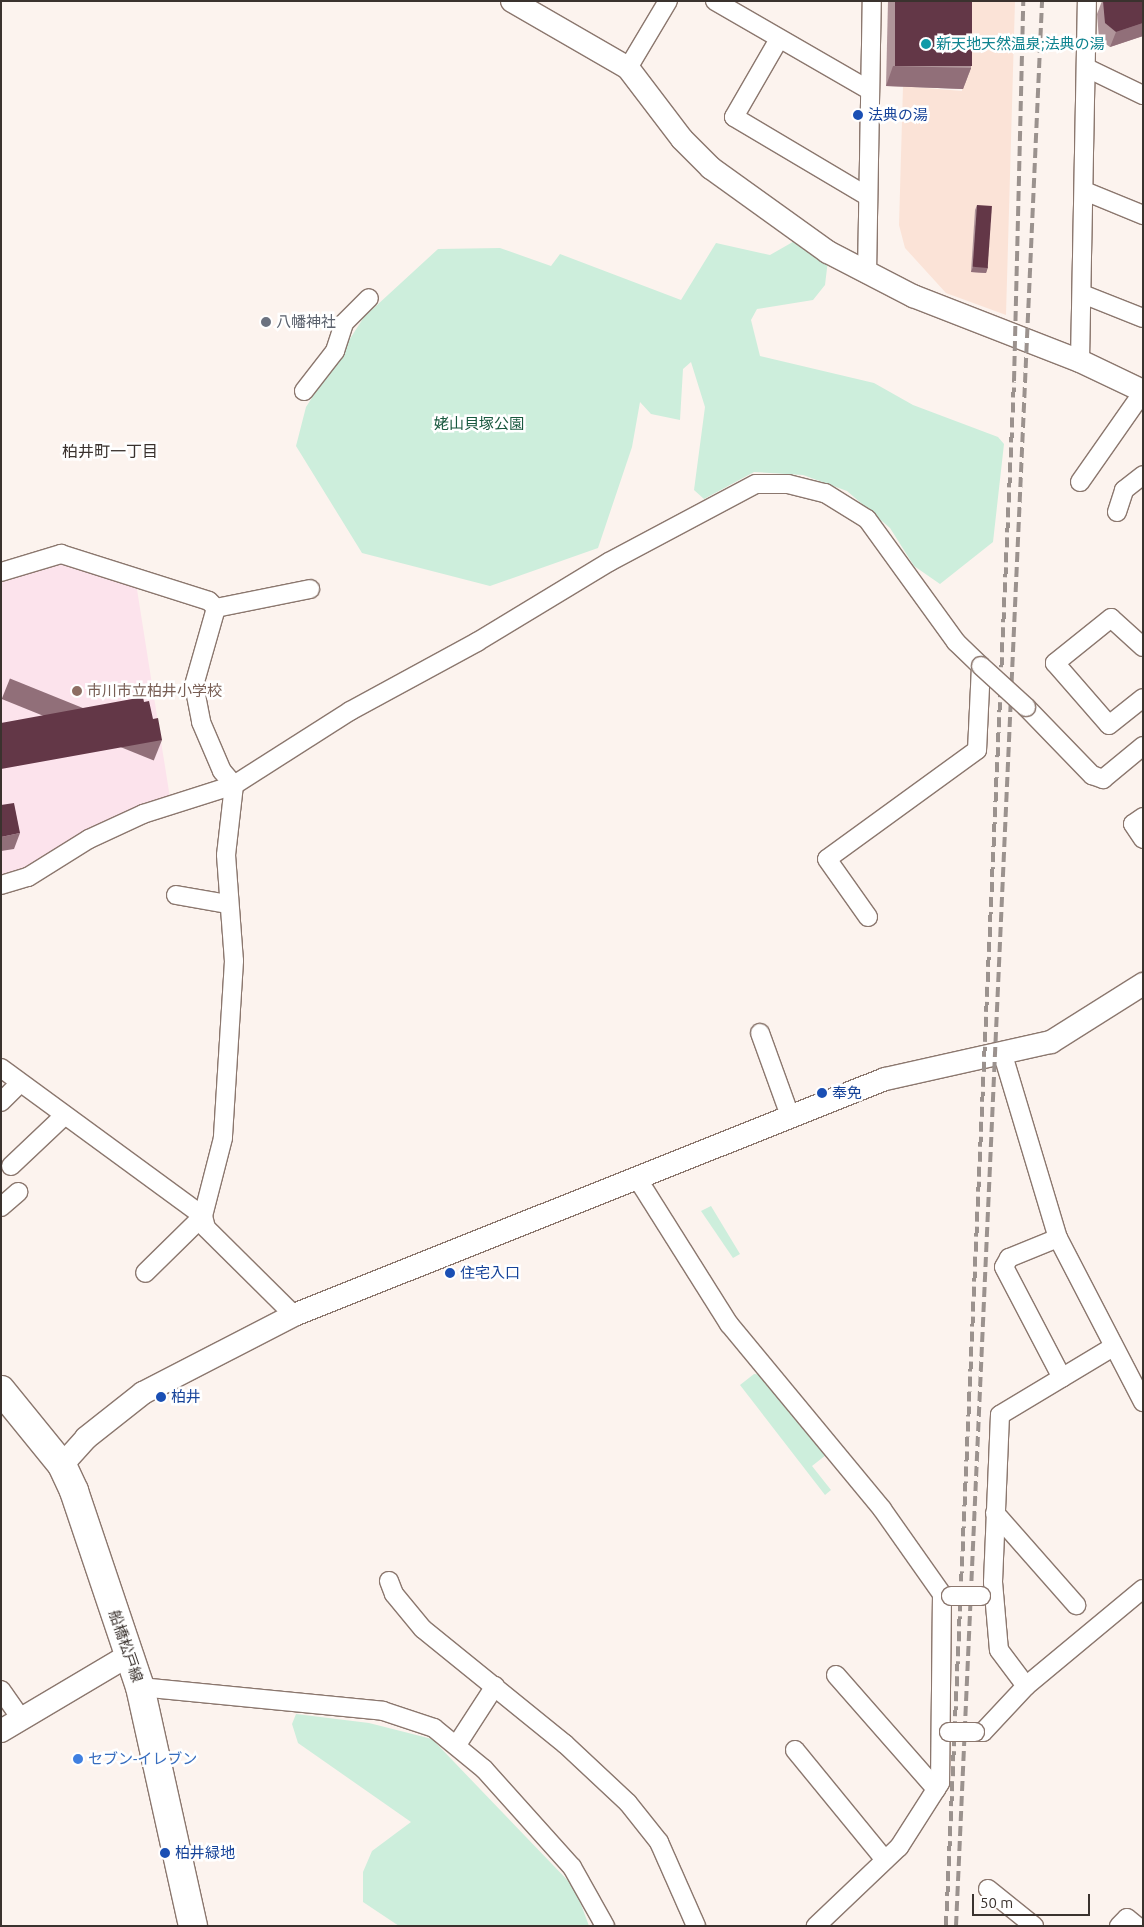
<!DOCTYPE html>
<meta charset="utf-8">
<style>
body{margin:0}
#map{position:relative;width:1144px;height:1927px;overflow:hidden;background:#fcf3ee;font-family:Ubuntu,"Noto Sans JP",sans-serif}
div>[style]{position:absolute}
.built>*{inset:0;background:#fbe3d7}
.education>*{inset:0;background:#fce3ec}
.green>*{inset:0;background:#cdeedc}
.roads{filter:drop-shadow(1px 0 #8b776e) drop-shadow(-1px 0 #8b776e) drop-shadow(0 1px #8b776e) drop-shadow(0 -1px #8b776e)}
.minor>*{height:18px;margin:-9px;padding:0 9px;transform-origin:9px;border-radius:9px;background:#fff}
.tertiary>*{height:22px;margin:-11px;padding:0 11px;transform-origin:11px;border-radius:11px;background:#fff}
.primary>*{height:28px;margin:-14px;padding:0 14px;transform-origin:14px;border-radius:14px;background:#fff}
.rail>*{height:4px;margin-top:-2px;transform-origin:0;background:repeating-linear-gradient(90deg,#9b928e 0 10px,transparent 0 15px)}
.bridges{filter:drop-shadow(1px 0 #8b776e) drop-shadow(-1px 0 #8b776e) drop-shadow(0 1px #8b776e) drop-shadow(0 -1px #8b776e)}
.minor-bridge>*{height:18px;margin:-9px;padding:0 9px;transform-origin:9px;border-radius:9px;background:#fff}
.wall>*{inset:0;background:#b0959a}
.shaded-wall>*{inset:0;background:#916f79;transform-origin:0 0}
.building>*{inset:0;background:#633747;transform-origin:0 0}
.dots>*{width:14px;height:14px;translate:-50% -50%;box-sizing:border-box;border:2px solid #fff;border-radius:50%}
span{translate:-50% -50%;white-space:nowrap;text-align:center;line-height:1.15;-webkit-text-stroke:5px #fff;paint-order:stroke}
.culture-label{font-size:15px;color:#0d838f}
.left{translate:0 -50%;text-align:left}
.transit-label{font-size:15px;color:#164399}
.worship-label{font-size:15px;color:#5b616d}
.park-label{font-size:15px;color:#18583e}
.education-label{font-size:15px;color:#785e54}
.street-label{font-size:15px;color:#3a322e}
.shop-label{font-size:15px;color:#366cbe}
.neighbourhood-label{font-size:16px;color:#3a322e}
.frame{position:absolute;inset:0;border:2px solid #3a322e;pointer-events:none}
.scale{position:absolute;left:972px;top:1894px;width:118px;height:22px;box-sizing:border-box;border:2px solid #3a322e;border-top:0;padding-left:6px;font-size:15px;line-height:18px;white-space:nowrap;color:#3a322e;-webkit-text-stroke:4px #fff;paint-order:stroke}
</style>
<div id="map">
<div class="built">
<div style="clip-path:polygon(965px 1px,1015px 1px,1006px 315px,946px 293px,905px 248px,899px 225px,903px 86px,962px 91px)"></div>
</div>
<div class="education">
<div style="clip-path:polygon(64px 560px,136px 583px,170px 798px,31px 868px,1px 877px,1px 579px)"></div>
</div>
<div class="green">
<div style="clip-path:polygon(798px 239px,828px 260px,825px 285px,813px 300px,757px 309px,751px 320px,760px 356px,874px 383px,913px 405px,998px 437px,1004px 444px,993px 542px,940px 584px,914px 566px,890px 528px,847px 491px,803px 475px,754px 472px,704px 499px,694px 490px,705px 407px,691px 362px,683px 369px,680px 420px,651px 414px,640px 402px,632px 447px,598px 548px,490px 586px,362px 553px,296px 446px,306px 407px,364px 317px,438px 249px,500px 248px,551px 266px,560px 254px,681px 300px,716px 243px,770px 255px)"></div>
<div style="clip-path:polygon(711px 1206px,740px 1254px,733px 1258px,701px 1211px)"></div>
<div style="clip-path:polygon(754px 1374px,763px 1375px,826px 1455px,812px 1466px,831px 1490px,825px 1495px,740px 1385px)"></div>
<div style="clip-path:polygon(296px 1714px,369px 1723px,432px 1739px,575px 1888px,589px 1926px,399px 1926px,363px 1902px,363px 1872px,372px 1851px,411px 1822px,298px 1743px,292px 1724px)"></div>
</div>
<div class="roads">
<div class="minor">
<div style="left:715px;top:1px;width:178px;rotate:30deg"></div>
<div style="left:779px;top:39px;width:90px;rotate:120deg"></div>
<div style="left:734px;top:117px;width:155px;rotate:30.7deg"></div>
<div style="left:628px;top:68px;width:78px;rotate:-59.2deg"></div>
<div style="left:1089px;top:69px;width:60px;rotate:25.7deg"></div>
<div style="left:1087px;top:192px;width:61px;rotate:22.3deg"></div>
<div style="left:867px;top:274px;width:273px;rotate:-89deg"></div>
<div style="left:1085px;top:295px;width:62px;rotate:21.6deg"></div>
<div style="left:1080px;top:361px;width:360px;rotate:-88.9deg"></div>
<div style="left:304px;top:391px;width:51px;rotate:-52.2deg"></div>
<div style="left:335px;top:351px;width:29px;rotate:-72deg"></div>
<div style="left:344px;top:323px;width:35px;rotate:-45deg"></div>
<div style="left:1080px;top:482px;width:110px;rotate:-55deg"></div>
<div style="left:1117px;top:512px;width:23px;rotate:-72deg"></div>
<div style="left:1124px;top:490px;width:24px;rotate:-38deg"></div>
<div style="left:1px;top:572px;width:63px;rotate:-16.7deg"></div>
<div style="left:61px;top:554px;width:155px;rotate:17.6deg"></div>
<div style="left:209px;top:601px;width:10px;rotate:45deg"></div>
<div style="left:216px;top:608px;width:80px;rotate:105.9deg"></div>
<div style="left:194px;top:685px;width:38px;rotate:79deg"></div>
<div style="left:201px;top:722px;width:53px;rotate:66.8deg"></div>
<div style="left:222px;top:771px;width:18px;rotate:49deg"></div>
<div style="left:234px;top:785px;width:70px;rotate:96.5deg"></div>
<div style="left:226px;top:855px;width:106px;rotate:85.7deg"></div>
<div style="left:234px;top:961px;width:177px;rotate:93.6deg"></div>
<div style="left:223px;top:1138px;width:81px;rotate:104.4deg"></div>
<div style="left:203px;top:1216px;width:12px;rotate:76deg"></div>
<div style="left:206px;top:1228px;width:124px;rotate:44.7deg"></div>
<div style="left:216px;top:608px;width:96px;rotate:-11.4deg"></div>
<div style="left:1143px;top:647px;width:43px;rotate:-137.8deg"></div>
<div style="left:1111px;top:618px;width:72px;rotate:141.2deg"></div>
<div style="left:1055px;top:663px;width:82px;rotate:48.9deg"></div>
<div style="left:1109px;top:725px;width:43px;rotate:-38.5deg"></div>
<div style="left:1026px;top:707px;width:95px;rotate:45.9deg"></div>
<div style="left:1092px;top:775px;width:12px;rotate:20deg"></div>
<div style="left:1103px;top:779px;width:52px;rotate:-39.5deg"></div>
<div style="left:1143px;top:817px;width:12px;rotate:145deg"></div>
<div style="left:1133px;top:824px;width:18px;rotate:56deg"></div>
<div style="left:1px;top:885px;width:28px;rotate:-17deg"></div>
<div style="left:28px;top:877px;width:72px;rotate:-31.9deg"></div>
<div style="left:89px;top:839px;width:60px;rotate:-24.8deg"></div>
<div style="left:143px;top:814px;width:96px;rotate:-17.7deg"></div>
<div style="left:234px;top:785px;width:138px;rotate:-32.5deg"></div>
<div style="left:350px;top:711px;width:145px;rotate:-28.5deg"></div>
<div style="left:477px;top:642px;width:154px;rotate:-31.2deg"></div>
<div style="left:609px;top:562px;width:166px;rotate:-28deg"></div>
<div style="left:756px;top:484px;width:32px"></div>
<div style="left:788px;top:484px;width:38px;rotate:14deg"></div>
<div style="left:825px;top:493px;width:49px;rotate:31.8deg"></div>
<div style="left:867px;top:519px;width:152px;rotate:54.1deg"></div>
<div style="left:956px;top:642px;width:35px;rotate:44deg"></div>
<div style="left:981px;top:666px;width:84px;rotate:92.7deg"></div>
<div style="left:977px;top:750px;width:185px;rotate:144deg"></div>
<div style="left:827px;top:859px;width:71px;rotate:54.7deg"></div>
<div style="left:176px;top:895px;width:53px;rotate:9.8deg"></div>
<div style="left:760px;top:1033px;width:88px;rotate:70.1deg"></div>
<div style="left:1003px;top:1055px;width:191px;rotate:73.3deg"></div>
<div style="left:1058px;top:1238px;width:185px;rotate:62.6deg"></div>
<div style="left:1px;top:1068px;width:250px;rotate:36.2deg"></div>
<div style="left:203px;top:1216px;width:81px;rotate:135.5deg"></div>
<div style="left:1px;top:1102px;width:25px;rotate:-45deg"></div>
<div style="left:11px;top:1166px;width:74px;rotate:-43.4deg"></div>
<div style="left:637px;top:1178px;width:173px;rotate:57.8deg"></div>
<div style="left:729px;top:1324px;width:240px;rotate:50.4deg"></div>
<div style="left:882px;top:1509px;width:104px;rotate:54.8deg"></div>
<div style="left:942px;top:1594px;width:189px;rotate:90.6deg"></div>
<div style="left:940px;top:1783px;width:76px;rotate:122.6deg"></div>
<div style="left:899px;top:1847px;width:115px;rotate:136.4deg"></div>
<div style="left:1px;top:1207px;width:23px;rotate:-41deg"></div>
<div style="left:1058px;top:1238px;width:53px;rotate:157.8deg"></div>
<div style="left:1009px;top:1258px;width:10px;rotate:119deg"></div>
<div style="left:1004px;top:1267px;width:125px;rotate:62.4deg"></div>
<div style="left:1113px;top:1347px;width:132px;rotate:149deg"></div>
<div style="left:1000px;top:1415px;width:167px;rotate:92.4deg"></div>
<div style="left:993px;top:1582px;width:68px;rotate:85deg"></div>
<div style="left:999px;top:1650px;width:45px;rotate:53.1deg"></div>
<div style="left:1026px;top:1686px;width:152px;rotate:-39.7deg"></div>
<div style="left:995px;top:1513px;width:123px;rotate:48.6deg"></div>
<div style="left:389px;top:1581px;width:14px;rotate:69deg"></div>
<div style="left:394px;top:1594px;width:45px;rotate:50.4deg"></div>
<div style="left:423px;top:1629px;width:183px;rotate:39deg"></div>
<div style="left:565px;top:1744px;width:86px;rotate:43.1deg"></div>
<div style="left:628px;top:1803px;width:50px;rotate:51.5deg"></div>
<div style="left:659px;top:1842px;width:92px;rotate:66.2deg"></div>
<div style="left:836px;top:1675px;width:152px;rotate:48.7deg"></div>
<div style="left:140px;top:1687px;width:244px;rotate:5.6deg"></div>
<div style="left:383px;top:1711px;width:54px;rotate:18.4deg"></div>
<div style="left:434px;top:1728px;width:65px;rotate:39.4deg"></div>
<div style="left:484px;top:1769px;width:132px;rotate:48.1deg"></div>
<div style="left:572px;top:1867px;width:68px;rotate:60.8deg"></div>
<div style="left:1px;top:1690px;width:33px;rotate:55deg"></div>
<div style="left:975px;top:1732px;width:8px"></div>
<div style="left:983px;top:1732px;width:63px;rotate:-46.9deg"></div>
<div style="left:458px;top:1743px;width:68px;rotate:-57deg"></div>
<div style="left:795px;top:1750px;width:142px;rotate:50.7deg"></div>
<div style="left:988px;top:1889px;width:59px;rotate:38.8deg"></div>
<div style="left:1119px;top:1926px;width:11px;rotate:-45deg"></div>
<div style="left:1127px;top:1918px;width:13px;rotate:39deg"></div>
</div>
<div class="tertiary">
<div style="left:512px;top:1px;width:134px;rotate:30deg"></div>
<div style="left:628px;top:68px;width:89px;rotate:52.7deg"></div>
<div style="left:682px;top:139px;width:41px;rotate:45deg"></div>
<div style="left:711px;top:168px;width:144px;rotate:35.7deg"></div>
<div style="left:828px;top:252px;width:96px;rotate:27.4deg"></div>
<div style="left:913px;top:296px;width:179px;rotate:21.3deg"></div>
<div style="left:1080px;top:361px;width:70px;rotate:25.5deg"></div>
<div style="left:62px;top:1465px;width:36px;rotate:-48deg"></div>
<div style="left:86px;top:1438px;width:73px;rotate:-38.3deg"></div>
<div style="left:143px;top:1393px;width:170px;rotate:-27.3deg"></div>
<div style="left:294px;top:1315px;width:636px;rotate:-21.77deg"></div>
<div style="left:885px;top:1079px;width:170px;rotate:-12.6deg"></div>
<div style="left:1051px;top:1042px;width:109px;rotate:-32.2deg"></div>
<div style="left:1px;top:1731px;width:149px;rotate:-30.7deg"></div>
</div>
<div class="primary">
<div style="left:1px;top:1390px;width:97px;rotate:50.9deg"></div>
<div style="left:62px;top:1465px;width:29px;rotate:65deg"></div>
<div style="left:74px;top:1491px;width:207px;rotate:71.4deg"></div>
<div style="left:140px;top:1687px;width:245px;rotate:77.5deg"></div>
</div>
</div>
<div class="rail">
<div style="left:946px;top:1926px;width:1546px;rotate:-87.48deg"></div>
<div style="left:1014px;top:381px;width:380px;rotate:-88.6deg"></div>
<div style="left:956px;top:1926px;width:1927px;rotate:-87.44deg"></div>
</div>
<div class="bridges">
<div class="minor-bridge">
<div style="left:981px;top:666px;width:61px;rotate:42.3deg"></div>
<div style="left:951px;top:1596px;width:30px"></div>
<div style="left:949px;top:1732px;width:26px"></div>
</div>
</div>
<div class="wall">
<div style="clip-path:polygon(888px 1px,972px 1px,971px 68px,963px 89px,886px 86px)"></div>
<div style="clip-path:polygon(1102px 1px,1143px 1px,1143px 36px,1110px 47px,1099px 39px,1097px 14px)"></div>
<div style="clip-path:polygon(977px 205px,988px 267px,986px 273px,971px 272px,975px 210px)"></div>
</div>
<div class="shaded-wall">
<div style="clip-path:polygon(1143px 23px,1143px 36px,1110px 47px,1116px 32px)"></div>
<div style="clip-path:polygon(893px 66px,971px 68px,963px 89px,886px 86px)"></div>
<div style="clip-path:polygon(973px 267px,988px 267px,986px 273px,971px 272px)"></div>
<div style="left:162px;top:740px;width:22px;height:164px;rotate:112deg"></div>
<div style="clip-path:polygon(20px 833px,14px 849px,1px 851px,1px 837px)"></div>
</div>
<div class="building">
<div style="left:895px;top:1px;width:77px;height:65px"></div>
<div style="clip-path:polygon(1103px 1px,1143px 1px,1143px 23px,1116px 32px,1105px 23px)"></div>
<div style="left:977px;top:205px;width:15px;height:62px;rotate:4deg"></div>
<div style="clip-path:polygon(143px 697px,144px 702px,149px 701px,153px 719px,158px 718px,162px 740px,1px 769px,1px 723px)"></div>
<div style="clip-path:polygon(14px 803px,20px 833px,1px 837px,1px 805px)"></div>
</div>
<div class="dots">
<div style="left:926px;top:44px;background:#0f9aa8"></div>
<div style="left:858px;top:115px;background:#1a4fb4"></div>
<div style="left:266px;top:322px;background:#6b7280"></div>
<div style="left:77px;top:691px;background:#8d6e63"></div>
<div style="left:822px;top:1093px;background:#1a4fb4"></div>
<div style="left:450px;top:1273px;background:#1a4fb4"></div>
<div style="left:161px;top:1397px;background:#1a4fb4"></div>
<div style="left:78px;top:1759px;background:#3f7fe0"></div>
<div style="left:165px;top:1853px;background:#1a4fb4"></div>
</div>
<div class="culture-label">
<span class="left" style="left:936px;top:44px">新天地天然温泉;法典の湯</span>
</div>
<div class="transit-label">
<span class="left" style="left:868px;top:115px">法典の湯</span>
<span class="left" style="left:832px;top:1093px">奉免</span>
<span class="left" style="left:460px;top:1273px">住宅入口</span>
<span class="left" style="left:171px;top:1397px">柏井</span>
<span class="left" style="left:175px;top:1853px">柏井緑地</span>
</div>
<div class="worship-label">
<span class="left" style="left:276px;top:322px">八幡神社</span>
</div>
<div class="park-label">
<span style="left:479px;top:424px">姥山貝塚公園</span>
</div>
<div class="education-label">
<span class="left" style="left:87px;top:691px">市川市立柏井小学校</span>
</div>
<div class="street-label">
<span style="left:126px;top:1646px;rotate:71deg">船橋松戸線</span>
</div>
<div class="shop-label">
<span class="left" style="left:88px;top:1759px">セブン-イレブン</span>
</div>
<div class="neighbourhood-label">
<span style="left:110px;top:451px">柏井町一丁目</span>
</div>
<div class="frame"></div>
<div class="scale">50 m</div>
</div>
